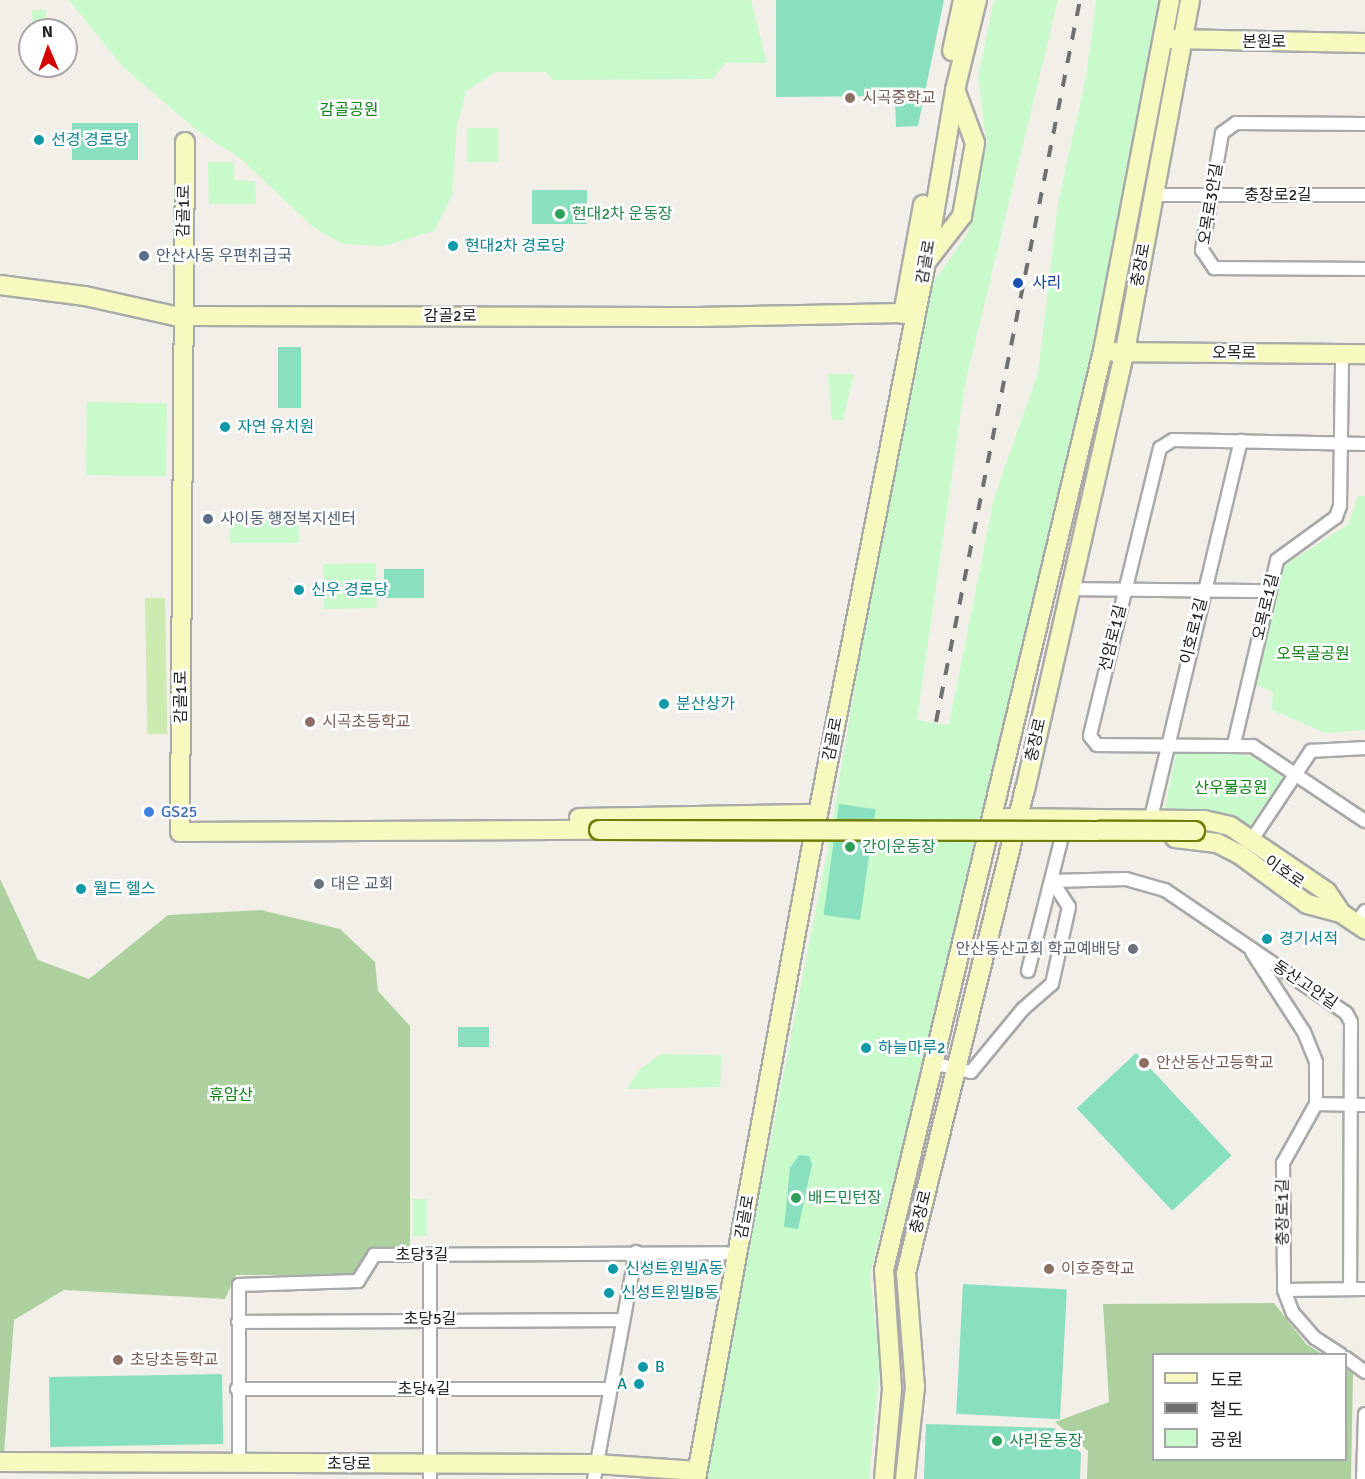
<!DOCTYPE html>
<meta charset="utf-8">
<style>
body{margin:0}
#map{position:relative;width:1365px;height:1479px;overflow:hidden;background:#f2efe9;font-family:Signika,"Noto Sans KR",sans-serif}
div>[style]{position:absolute}
.grass>*{inset:0;background:#cdebb0;transform-origin:0 0}
.forest>*{inset:0;background:#add19e}
.park>*{inset:0;background:#c8facc;transform-origin:0 0}
.pitch>*{inset:0;background:#88e0be;transform-origin:0 0}
.roads{filter:drop-shadow(2px 0 #a9a9a9) drop-shadow(-2px 0 #a9a9a9) drop-shadow(0 2px #a9a9a9) drop-shadow(0 -2px #a9a9a9)}
.street>*{height:12px;margin:-6px;padding:0 6px;transform-origin:6px;border-radius:6px;background:#fff}
.secondary>*{height:18px;margin:-9px;padding:0 9px;transform-origin:9px;border-radius:9px;background:#f7fabf}
.rail>*{height:4px;margin-top:-2px;transform-origin:0;background:repeating-linear-gradient(90deg,#707070 0 12px,transparent 0 24px)}
.bridges{filter:drop-shadow(2px 0 #707d05) drop-shadow(-2px 0 #707d05) drop-shadow(0 2px #707d05) drop-shadow(0 -2px #707d05)}
.secondary-bridge>*{height:18px;margin:-9px;padding:0 9px;transform-origin:9px;border-radius:9px;background:#f7fabf}
.dots>*{width:16px;height:16px;translate:-50% -50%;box-sizing:border-box;border:3px solid #fff;border-radius:50%}
span{translate:-50% -50%;white-space:nowrap;text-align:center;line-height:1.15;-webkit-text-stroke:5px #fff;paint-order:stroke}
.street-label{font-size:16px;color:#222}
.education-label{font-size:16px;color:#785e54}
.left{translate:0 -50%;text-align:left}
.park-label{font-size:16px;color:#0c8416}
.culture-label{font-size:16px;color:#0d838f}
.right{translate:-100% -50%;text-align:right}
.leisure-label{font-size:16px;color:#27864d}
.service-label{font-size:16px;color:#4e5e75}
.transit-label{font-size:16px;color:#164399}
.shop-label{font-size:16px;color:#366cbe}
.worship-label{font-size:16px;color:#5b616d}
.legend{position:absolute;left:1152px;top:1353px;width:195px;height:108px;box-sizing:border-box;background:#fff;border:2px solid #a7a7a7;margin:0;padding:8px 10px;list-style:none;font-size:18px;color:#222}
.legend li{display:flex;align-items:center;gap:12px;height:30px}
.legend b{width:30px;border:2px solid #a7a7a7}
.north{position:absolute;left:18px;top:18px;width:60px;height:60px;box-sizing:border-box;background:#fff;border:2px solid #a7a7a7;border-radius:50%;rotate:358deg;font-size:16px;font-weight:700;line-height:24px;text-align:center;color:#222}
.north::after{content:'';display:block;margin:auto;width:21px;height:27px;background:#d40000;clip-path:polygon(50% 0,100% 100%,50% 72%,0 100%)}
</style>
<div id="map">
<div class="grass">
<div style="left:165px;top:598px;width:136px;height:20px;rotate:89deg"></div>
</div>
<div class="forest">
<div style="clip-path:polygon(0 879px,38px 960px,89px 979px,168px 915px,261px 910px,340px 929px,375px 962px,378px 991px,410px 1026px,410px 1246px,372px 1249px,354px 1275px,236px 1275px,225px 1299px,64px 1290px,14px 1320px,4px 1453px,0 1453px)"></div>
<div style="clip-path:polygon(1274px 1303px,1306px 1344px,1322px 1354px,1154px 1354px,1154px 1460px,1346px 1460px,1346px 1369px,1353px 1373px,1351px 1479px,1087px 1479px,1088px 1451px,1055px 1422px,1109px 1402px,1103px 1304px)"></div>
</div>
<div class="park">
<div style="clip-path:polygon(69px 0,751px 0,767px 63px,725px 63px,713px 79px,553px 80px,546px 72px,496px 72px,466px 91px,457px 126px,452px 195px,434px 231px,383px 246px,342px 244px,312px 226px,240px 158px,199px 132px,123px 67px)"></div>
<div style="clip-path:polygon(994px 0,1058px 0,965px 384px,917px 720px,949px 725px,994px 498px,1038px 373px,1058px 203px,1086px 78px,1096px 0,1158px 0,1112px 283px,994px 782px,870px 1274px,880px 1365px,869px 1479px,704px 1479px,827px 853px,869px 602px,930px 299px,934px 281px,968px 233px,987px 144px,978px 77px)"></div>
<div style="clip-path:polygon(32px 10px,46px 10px,46px 20px,63px 20px,63px 30px,33px 30px)"></div>
<div style="left:498px;top:128px;width:34px;height:31px;rotate:90deg"></div>
<div style="clip-path:polygon(208px 162px,234px 162px,234px 180px,255px 181px,256px 204px,209px 204px)"></div>
<div style="clip-path:polygon(828px 374px,854px 374px,843px 420px,832px 420px)"></div>
<div style="left:87px;top:402px;width:80px;height:73px;rotate:1deg"></div>
<div style="clip-path:polygon(1358px 496px,1365px 496px,1365px 730px,1326px 733px,1272px 710px,1273px 692px,1252px 683px,1282px 567px,1349px 524px)"></div>
<div style="left:299px;top:511px;width:32px;height:69px;rotate:90deg"></div>
<div style="left:376px;top:563px;width:45px;height:53px;rotate:89deg"></div>
<div style="clip-path:polygon(1210px 750px,1257px 757px,1285px 775px,1246px 831px,1164px 814px,1176px 752px)"></div>
<div style="clip-path:polygon(661px 1054px,722px 1055px,720px 1087px,627px 1089px,639px 1070px)"></div>
<div style="left:413px;top:1199px;width:14px;height:37px"></div>
</div>
<div class="pitch">
<div style="clip-path:polygon(776px 0,944px 0,918px 126px,896px 127px,895px 96px,776px 97px)"></div>
<div style="left:72px;top:123px;width:66px;height:37px"></div>
<div style="left:587px;top:190px;width:34px;height:55px;rotate:90deg"></div>
<div style="left:278px;top:347px;width:23px;height:61px"></div>
<div style="left:384px;top:569px;width:40px;height:29px"></div>
<div style="left:839px;top:804px;width:37px;height:112px;rotate:8deg"></div>
<div style="left:458px;top:1027px;width:31px;height:20px"></div>
<div style="left:1136px;top:1053px;width:140px;height:81px;rotate:47deg"></div>
<div style="clip-path:polygon(799px 1155px,809px 1156px,812px 1164px,798px 1229px,784px 1227px,790px 1168px)"></div>
<div style="left:963px;top:1284px;width:104px;height:130px;rotate:3deg"></div>
<div style="left:222px;top:1374px;width:70px;height:173px;rotate:89deg"></div>
<div style="clip-path:polygon(926px 1424px,1054px 1428px,1081px 1453px,1080px 1479px,924px 1479px)"></div>
</div>
<div class="roads">
<div class="street">
<div style="left:1365px;top:124px;width:129px;rotate:-179.6deg"></div>
<div style="left:1236px;top:123px;width:17px;rotate:144deg"></div>
<div style="left:1222px;top:133px;width:119px;rotate:99.7deg"></div>
<div style="left:1202px;top:250px;width:22px;rotate:56deg"></div>
<div style="left:1214px;top:268px;width:151px;rotate:0.4deg"></div>
<div style="left:1155px;top:195px;width:210px"></div>
<div style="left:1365px;top:444px;width:192px;rotate:-178.8deg"></div>
<div style="left:1173px;top:440px;width:15px;rotate:148deg"></div>
<div style="left:1160px;top:448px;width:296px;rotate:103.7deg"></div>
<div style="left:1090px;top:736px;width:11px;rotate:52deg"></div>
<div style="left:1097px;top:745px;width:156px;rotate:0.4deg"></div>
<div style="left:1253px;top:746px;width:135px;rotate:33.8deg"></div>
<div style="left:1070px;top:589px;width:200px;rotate:0.6deg"></div>
<div style="left:1234px;top:744px;width:189px;rotate:-76.8deg"></div>
<div style="left:1277px;top:560px;width:73px;rotate:-36.1deg"></div>
<div style="left:1336px;top:517px;width:12px;rotate:-70deg"></div>
<div style="left:1340px;top:506px;width:152px;rotate:-89.2deg"></div>
<div style="left:1150px;top:822px;width:392px;rotate:-76.6deg"></div>
<div style="left:1253px;top:838px;width:105px;rotate:-56.3deg"></div>
<div style="left:1311px;top:751px;width:54px;rotate:-3.2deg"></div>
<div style="left:1052px;top:881px;width:74px;rotate:-1.5deg"></div>
<div style="left:1126px;top:879px;width:41px;rotate:15.8deg"></div>
<div style="left:1165px;top:890px;width:219px;rotate:34.2deg"></div>
<div style="left:1346px;top:1013px;width:10px;rotate:61deg"></div>
<div style="left:1351px;top:1022px;width:267px;rotate:90.2deg"></div>
<div style="left:1356px;top:924px;width:16px;rotate:-55deg"></div>
<div style="left:1252px;top:952px;width:95px;rotate:57deg"></div>
<div style="left:1304px;top:1032px;width:32px;rotate:68deg"></div>
<div style="left:1316px;top:1062px;width:42px;rotate:90deg"></div>
<div style="left:1028px;top:971px;width:138px;rotate:-75.8deg"></div>
<div style="left:932px;top:1063px;width:40px;rotate:13deg"></div>
<div style="left:971px;top:1072px;width:82px;rotate:-50.5deg"></div>
<div style="left:1023px;top:1009px;width:38px;rotate:-41deg"></div>
<div style="left:1052px;top:984px;width:79px;rotate:-77.6deg"></div>
<div style="left:1069px;top:907px;width:31px;rotate:-123deg"></div>
<div style="left:1316px;top:1104px;width:68px;rotate:119.2deg"></div>
<div style="left:1283px;top:1163px;width:127px;rotate:89.5deg"></div>
<div style="left:1284px;top:1290px;width:25px;rotate:69deg"></div>
<div style="left:1293px;top:1313px;width:33px;rotate:49deg"></div>
<div style="left:1315px;top:1338px;width:30px;rotate:33deg"></div>
<div style="left:1316px;top:1104px;width:49px;rotate:1.2deg"></div>
<div style="left:430px;top:1255px;width:224px;rotate:90deg"></div>
<div style="left:1284px;top:1290px;width:81px;rotate:-0.7deg"></div>
<div style="left:238px;top:1322px;width:384px;rotate:-0.3deg"></div>
<div style="left:1346px;top:1358px;width:24px;rotate:36deg"></div>
<div style="left:237px;top:1389px;width:373px"></div>
<div style="left:239px;top:1463px;width:178px;rotate:-90deg"></div>
<div style="left:239px;top:1285px;width:119px;rotate:-1.9deg"></div>
<div style="left:358px;top:1281px;width:31px;rotate:-58deg"></div>
<div style="left:374px;top:1255px;width:352px;rotate:-0.3deg"></div>
<div style="left:594px;top:1479px;width:231px;rotate:-79.5deg"></div>
<div style="left:1363px;top:1479px;width:65px;rotate:-88.2deg"></div>
</div>
<div class="secondary">
<div style="left:1171px;top:39px;width:194px;rotate:1.2deg"></div>
<div style="left:952px;top:51px;width:52px;rotate:-77.8deg"></div>
<div style="left:185px;top:142px;width:690px;rotate:90.42deg"></div>
<div style="left:180px;top:832px;width:419px;rotate:-0.3deg"></div>
<div style="left:927px;top:261px;width:57px;rotate:-52.1deg"></div>
<div style="left:962px;top:216px;width:74px;rotate:-79.9deg"></div>
<div style="left:975px;top:143px;width:54px;rotate:-110.4deg"></div>
<div style="left:0;top:285px;width:86px;rotate:7.4deg"></div>
<div style="left:85px;top:296px;width:92px;rotate:12.5deg"></div>
<div style="left:175px;top:316px;width:522px;rotate:0.11deg"></div>
<div style="left:697px;top:317px;width:206px;rotate:-1.1deg"></div>
<div style="left:903px;top:314px;width:111px;rotate:-79.6deg"></div>
<div style="left:1114px;top:352px;width:251px;rotate:0.5deg"></div>
<div style="left:579px;top:818px;width:239px;rotate:-1deg"></div>
<div style="left:1006px;top:818px;width:198px;rotate:0.6deg"></div>
<div style="left:1204px;top:820px;width:27px;rotate:13deg"></div>
<div style="left:1230px;top:826px;width:117px;rotate:34.2deg"></div>
<div style="left:1327px;top:892px;width:25px;rotate:56deg"></div>
<div style="left:1175px;top:838px;width:42px;rotate:6.8deg"></div>
<div style="left:1217px;top:843px;width:25px;rotate:27deg"></div>
<div style="left:1239px;top:854px;width:84px;rotate:36.3deg"></div>
<div style="left:1307px;top:904px;width:35px;rotate:15deg"></div>
<div style="left:1332px;top:907px;width:40px;rotate:34deg"></div>
<div style="left:0;top:1462px;width:597px;rotate:0.19deg"></div>
<div style="left:597px;top:1464px;width:100px;rotate:4deg"></div>
<div style="left:696px;top:1479px;width:656px;rotate:-79.63deg"></div>
<div style="left:814px;top:834px;width:583px;rotate:-78.92deg"></div>
<div style="left:926px;top:262px;width:174px;rotate:-80.4deg"></div>
<div style="left:955px;top:90px;width:93px;rotate:-76.3deg"></div>
<div style="left:884px;top:1479px;width:90px;rotate:-84.9deg"></div>
<div style="left:892px;top:1389px;width:119px;rotate:-93.8deg"></div>
<div style="left:884px;top:1270px;width:945px;rotate:-76.6deg"></div>
<div style="left:1103px;top:351px;width:357px;rotate:-79.2deg"></div>
<div style="left:905px;top:1479px;width:93px;rotate:-83.8deg"></div>
<div style="left:915px;top:1387px;width:114px;rotate:-94.5deg"></div>
<div style="left:906px;top:1273px;width:497px;rotate:-76.2deg"></div>
<div style="left:1025px;top:790px;width:461px;rotate:-77.2deg"></div>
<div style="left:1127px;top:340px;width:346px;rotate:-79.5deg"></div>
</div>
</div>
<div class="rail">
<div style="left:936px;top:722px;width:736px;rotate:-78.72deg"></div>
</div>
<div class="bridges">
<div class="secondary-bridge">
<div style="left:599px;top:830px;width:596px;rotate:0.1deg"></div>
</div>
</div>
<div class="dots">
<div style="left:850px;top:98px;background:#8d6e63"></div>
<div style="left:39px;top:140px;background:#0f9aa8"></div>
<div style="left:560px;top:214px;background:#2e9e5b"></div>
<div style="left:453px;top:246px;background:#0f9aa8"></div>
<div style="left:144px;top:256px;background:#5c6f8a"></div>
<div style="left:1018px;top:283px;background:#1a4fb4"></div>
<div style="left:225px;top:427px;background:#0f9aa8"></div>
<div style="left:208px;top:519px;background:#5c6f8a"></div>
<div style="left:299px;top:590px;background:#0f9aa8"></div>
<div style="left:664px;top:704px;background:#0f9aa8"></div>
<div style="left:310px;top:722px;background:#8d6e63"></div>
<div style="left:149px;top:812px;background:#3f7fe0"></div>
<div style="left:850px;top:847px;background:#2e9e5b"></div>
<div style="left:319px;top:884px;background:#6b7280"></div>
<div style="left:81px;top:889px;background:#0f9aa8"></div>
<div style="left:1267px;top:939px;background:#0f9aa8"></div>
<div style="left:1133px;top:949px;background:#6b7280"></div>
<div style="left:866px;top:1048px;background:#0f9aa8"></div>
<div style="left:1144px;top:1063px;background:#8d6e63"></div>
<div style="left:796px;top:1198px;background:#2e9e5b"></div>
<div style="left:613px;top:1269px;background:#0f9aa8"></div>
<div style="left:1049px;top:1269px;background:#8d6e63"></div>
<div style="left:609px;top:1293px;background:#0f9aa8"></div>
<div style="left:118px;top:1360px;background:#8d6e63"></div>
<div style="left:643px;top:1367px;background:#0f9aa8"></div>
<div style="left:639px;top:1384px;background:#0f9aa8"></div>
<div style="left:997px;top:1441px;background:#2e9e5b"></div>
</div>
<div class="street-label">
<span style="left:1264px;top:42px">본원로</span>
<span style="left:1278px;top:195px">충장로2길</span>
<span style="left:1211px;top:204px;rotate:-81deg">오목로3안길</span>
<span style="left:184px;top:211px;rotate:-89deg">감골1로</span>
<span style="left:926px;top:262px;rotate:-80deg">감골로</span>
<span style="left:1141px;top:265px;rotate:-79deg">충장로</span>
<span style="left:450px;top:316px">감골2로</span>
<span style="left:1234px;top:353px">오목로</span>
<span style="left:1266px;top:607px;rotate:-77deg">오목로1길</span>
<span style="left:1194px;top:631px;rotate:-76deg">이호로1길</span>
<span style="left:1113px;top:638px;rotate:-76deg">선암로1길</span>
<span style="left:181px;top:697px;rotate:-90deg">감골1로</span>
<span style="left:833px;top:739px;rotate:-79deg">감골로</span>
<span style="left:1036px;top:740px;rotate:-77deg">충장로</span>
<span style="left:1284px;top:872px;rotate:35deg">이호로</span>
<span style="left:1305px;top:985px;rotate:34deg">동산고안길</span>
<span style="left:921px;top:1212px;rotate:-76deg">충장로</span>
<span style="left:1283px;top:1212px;rotate:-90deg">충장로1길</span>
<span style="left:745px;top:1217px;rotate:-80deg">감골로</span>
<span style="left:422px;top:1255px">초당3길</span>
<span style="left:430px;top:1319px">초당5길</span>
<span style="left:424px;top:1389px">초당4길</span>
<span style="left:349px;top:1464px">초당로</span>
</div>
<div class="education-label">
<span class="left" style="left:862px;top:98px">시곡중학교</span>
<span class="left" style="left:322px;top:722px">시곡초등학교</span>
<span class="left" style="left:1156px;top:1063px">안산동산고등학교</span>
<span class="left" style="left:1061px;top:1269px">이호중학교</span>
<span class="left" style="left:130px;top:1360px">초당초등학교</span>
</div>
<div class="park-label">
<span style="left:349px;top:110px">감골공원</span>
<span style="left:1313px;top:654px">오목골공원</span>
<span style="left:1231px;top:788px">산우물공원</span>
<span style="left:231px;top:1095px">휴암산</span>
</div>
<div class="culture-label">
<span class="left" style="left:51px;top:140px">선경 경로당</span>
<span class="left" style="left:465px;top:246px">현대2차 경로당</span>
<span class="left" style="left:237px;top:427px">자연 유치원</span>
<span class="left" style="left:311px;top:590px">신우 경로당</span>
<span class="left" style="left:676px;top:704px">분산상가</span>
<span class="left" style="left:93px;top:889px">월드 헬스</span>
<span class="left" style="left:1279px;top:939px">경기서적</span>
<span class="left" style="left:878px;top:1048px">하늘마루2</span>
<span class="left" style="left:625px;top:1269px">신성트윈빌A동</span>
<span class="left" style="left:621px;top:1293px">신성트윈빌B동</span>
<span class="left" style="left:655px;top:1367px">B</span>
<span class="right" style="left:627px;top:1384px">A</span>
</div>
<div class="leisure-label">
<span class="left" style="left:572px;top:214px">현대2차 운동장</span>
<span class="left" style="left:862px;top:847px">간이운동장</span>
<span class="left" style="left:808px;top:1198px">배드민턴장</span>
<span class="left" style="left:1009px;top:1441px">사리운동장</span>
</div>
<div class="service-label">
<span class="left" style="left:156px;top:256px">안산사동 우편취급국</span>
<span class="left" style="left:220px;top:519px">사이동 행정복지센터</span>
</div>
<div class="transit-label">
<span class="left" style="left:1032px;top:283px">사리</span>
</div>
<div class="shop-label">
<span class="left" style="left:161px;top:812px">GS25</span>
</div>
<div class="worship-label">
<span class="left" style="left:331px;top:884px">대은 교회</span>
<span class="right" style="left:1121px;top:949px">안산동산교회 학교예배당</span>
</div>
<ul class="legend">
<li><b style="height:8px;background:#f7fabf"></b>도로</li>
<li><b style="height:8px;background:#707070"></b>철도</li>
<li><b style="height:16px;background:#c8facc"></b>공원</li>
</ul>
<div class="north">N</div>
</div>
